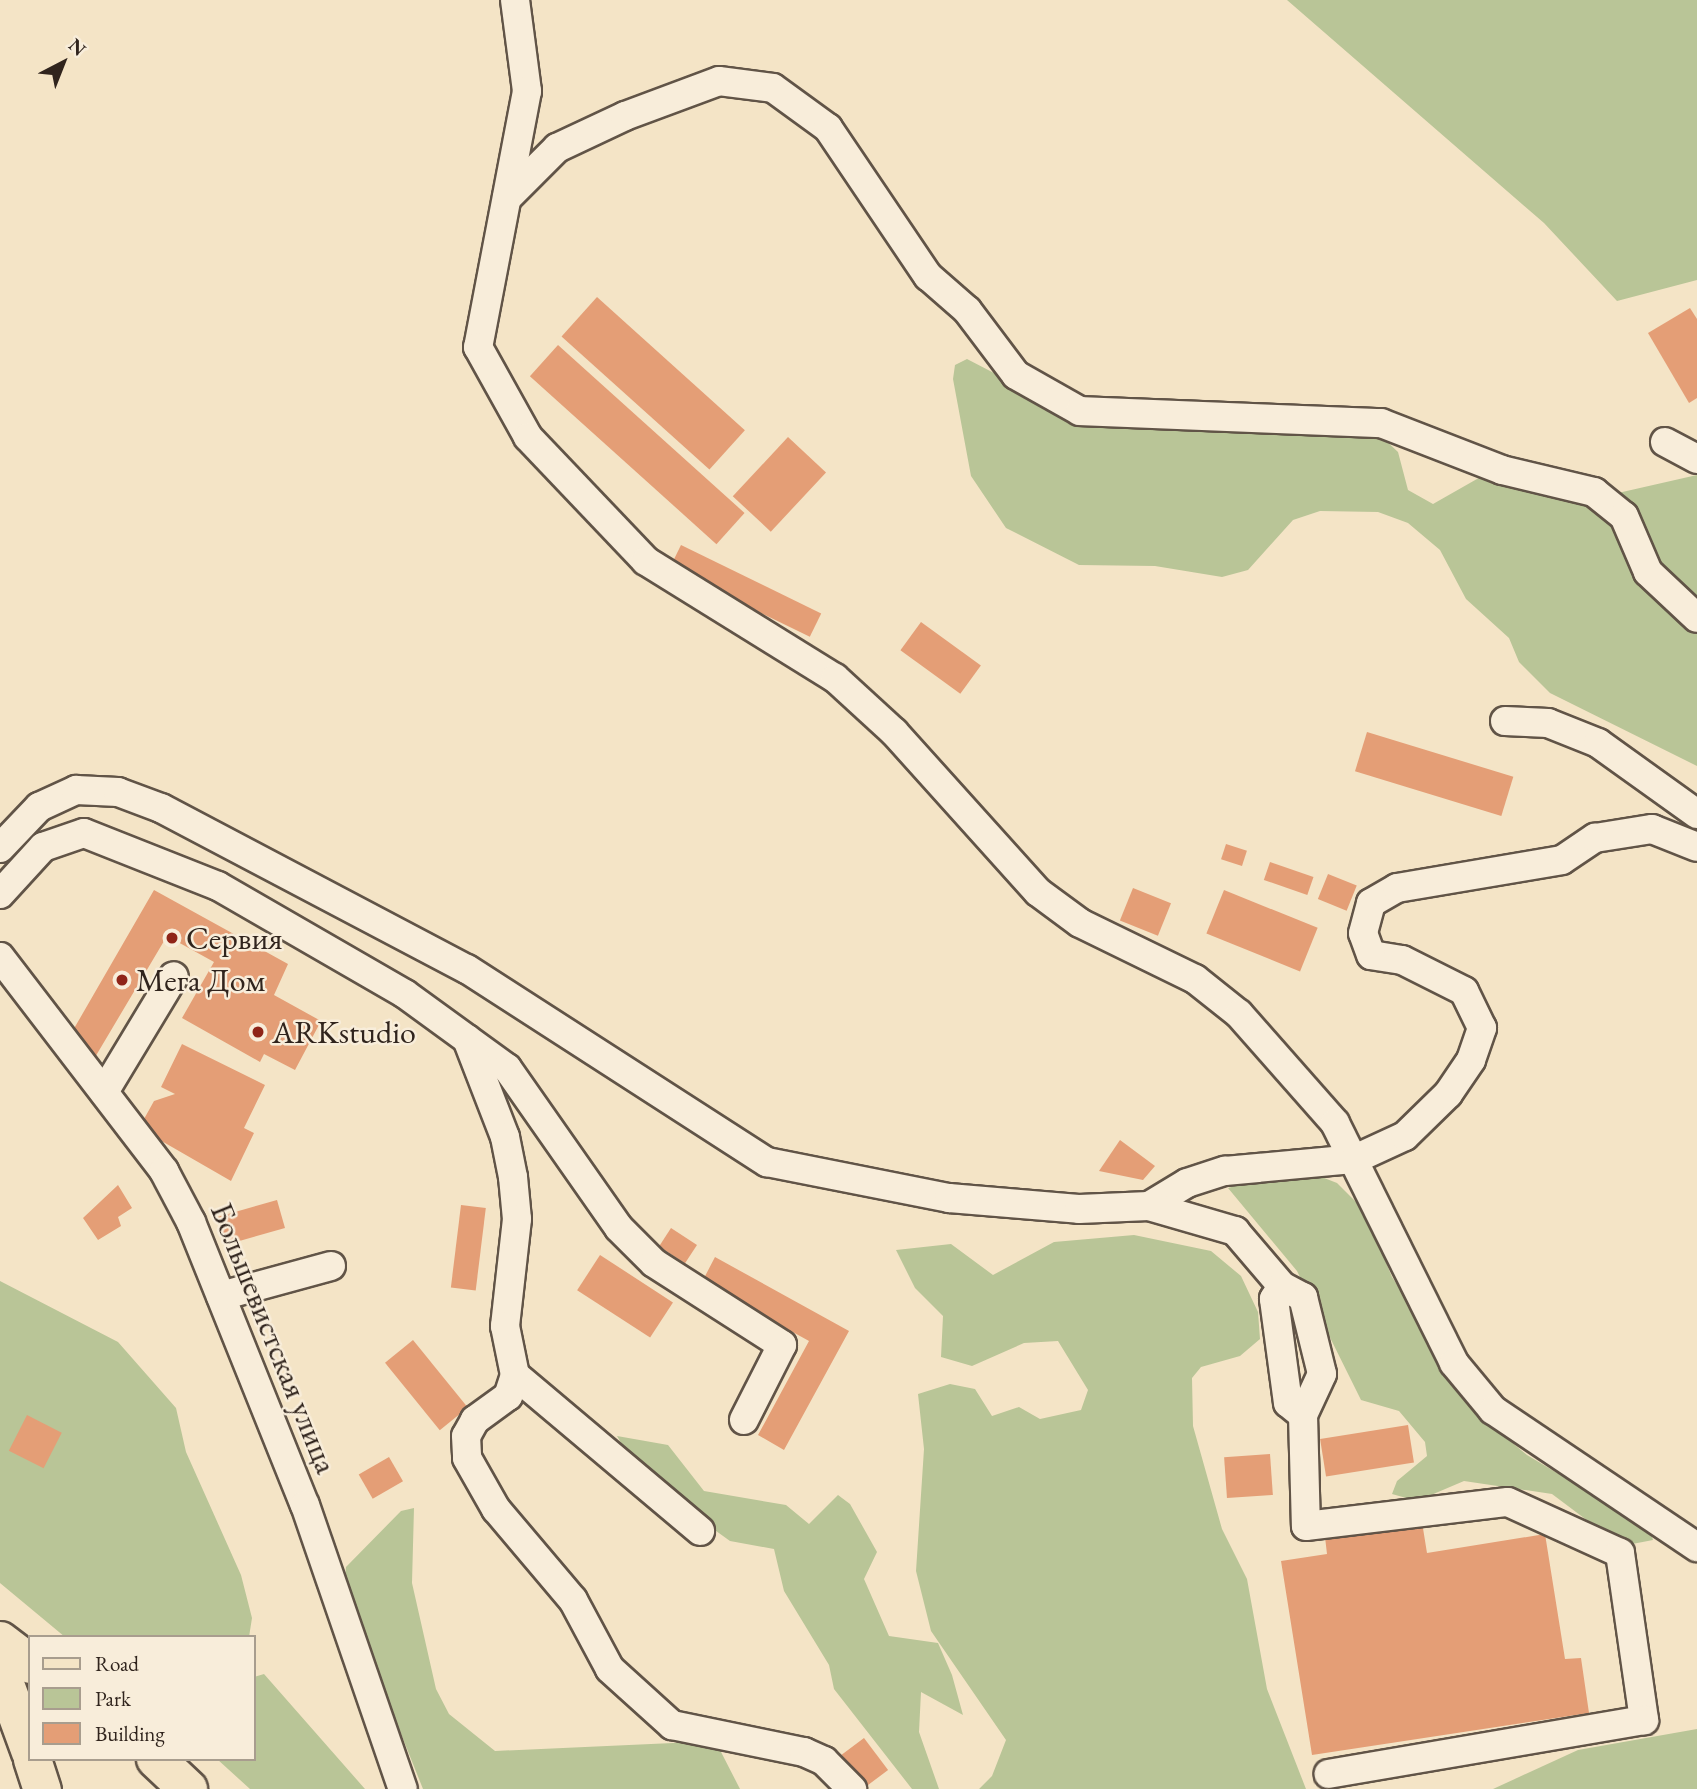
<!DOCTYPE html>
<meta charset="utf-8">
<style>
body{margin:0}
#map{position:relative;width:1697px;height:1789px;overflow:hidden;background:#f4e4c6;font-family:"EB Garamond",serif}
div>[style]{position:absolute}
.green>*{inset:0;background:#b9c597}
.building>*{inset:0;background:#e49e76;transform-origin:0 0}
.roads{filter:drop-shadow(2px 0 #615447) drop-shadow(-2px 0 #615447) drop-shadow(0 2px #615447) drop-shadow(0 -2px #615447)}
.minor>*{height:28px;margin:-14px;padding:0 14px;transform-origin:14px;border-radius:14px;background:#f8edda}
.major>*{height:37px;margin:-18.5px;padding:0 18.5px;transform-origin:18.5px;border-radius:18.5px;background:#f4e4c6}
.highway>*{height:38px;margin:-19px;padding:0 19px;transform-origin:19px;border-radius:19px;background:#f4e4c6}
.dots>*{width:19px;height:19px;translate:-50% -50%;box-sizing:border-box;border:4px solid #f8edda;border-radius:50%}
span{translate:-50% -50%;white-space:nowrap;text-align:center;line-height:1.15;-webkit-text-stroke:5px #f8edda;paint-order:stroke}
.poi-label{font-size:32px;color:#30241d}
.left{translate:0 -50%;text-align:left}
.street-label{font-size:32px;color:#30241d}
.legend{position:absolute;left:28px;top:1635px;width:228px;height:126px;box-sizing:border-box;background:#f8edda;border:2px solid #a89d8e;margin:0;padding:9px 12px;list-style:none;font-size:21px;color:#30241d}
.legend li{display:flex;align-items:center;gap:14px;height:35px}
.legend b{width:35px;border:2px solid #a89d8e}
.north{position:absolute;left:28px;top:28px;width:70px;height:70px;-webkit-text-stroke:5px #f8edda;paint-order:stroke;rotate:42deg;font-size:19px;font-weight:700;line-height:28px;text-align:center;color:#30241d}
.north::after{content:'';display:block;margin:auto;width:24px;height:32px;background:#30241d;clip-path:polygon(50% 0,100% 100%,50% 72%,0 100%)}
</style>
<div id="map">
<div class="green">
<div style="clip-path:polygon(1287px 0,1697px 0,1697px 280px,1617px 301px,1544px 223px)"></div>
<div style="clip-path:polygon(967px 359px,1050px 402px,1365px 421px,1398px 452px,1408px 490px,1433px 504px,1491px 471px,1596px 498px,1697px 475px,1697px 766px,1550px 693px,1519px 662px,1509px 638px,1466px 599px,1440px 550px,1408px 523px,1378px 512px,1320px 511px,1293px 520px,1248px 570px,1222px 577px,1155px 566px,1079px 565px,1006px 528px,971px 476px,953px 379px,955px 365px)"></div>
<div style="clip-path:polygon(1296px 1167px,1337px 1183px,1365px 1211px,1392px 1277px,1484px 1419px,1527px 1455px,1649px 1528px,1653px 1540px,1627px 1545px,1612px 1539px,1552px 1494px,1464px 1481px,1417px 1501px,1392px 1494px,1397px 1481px,1427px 1456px,1425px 1442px,1399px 1411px,1361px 1400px,1297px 1271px,1228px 1188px)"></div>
<div style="clip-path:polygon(1134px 1235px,1211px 1251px,1241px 1276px,1258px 1312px,1260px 1339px,1240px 1356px,1201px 1367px,1192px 1378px,1193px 1426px,1222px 1529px,1247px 1579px,1267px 1689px,1306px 1789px,979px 1789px,992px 1776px,1006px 1740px,931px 1631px,916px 1571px,924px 1449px,918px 1394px,950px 1384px,975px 1389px,992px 1416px,1019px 1407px,1040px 1419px,1081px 1410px,1088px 1390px,1058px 1341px,1024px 1343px,972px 1366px,941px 1357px,943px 1316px,915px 1288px,896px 1250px,951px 1244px,993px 1275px,1054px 1242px)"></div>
<div style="clip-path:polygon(0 1281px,118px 1342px,176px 1408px,186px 1452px,241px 1575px,252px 1618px,249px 1637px,65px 1637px,0 1583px)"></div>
<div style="clip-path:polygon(617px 1436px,668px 1445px,704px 1491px,786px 1505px,809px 1524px,838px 1495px,850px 1504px,877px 1552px,864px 1579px,889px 1636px,938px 1643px,952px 1675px,963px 1715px,921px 1692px,919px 1732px,939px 1789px,912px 1789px,834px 1689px,829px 1665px,784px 1591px,774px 1549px,730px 1541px,673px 1500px,634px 1465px)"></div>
<div style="clip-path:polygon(414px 1508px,412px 1583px,436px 1689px,449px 1714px,495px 1751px,695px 1742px,720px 1750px,740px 1789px,423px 1789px,344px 1591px,346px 1567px,401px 1511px)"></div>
<div style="clip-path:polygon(264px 1674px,365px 1789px,250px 1789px,217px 1759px,254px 1759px,254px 1677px)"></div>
<div style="clip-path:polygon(1697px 1729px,1697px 1789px,1493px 1789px,1578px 1750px)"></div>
</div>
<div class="building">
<div style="left:597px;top:297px;width:199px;height:53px;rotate:42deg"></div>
<div style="clip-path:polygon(1690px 308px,1697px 319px,1697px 398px,1689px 403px,1648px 333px)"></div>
<div style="left:558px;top:345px;width:251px;height:42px;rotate:42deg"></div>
<div style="left:788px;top:437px;width:52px;height:81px;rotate:43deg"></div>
<div style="left:681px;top:545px;width:156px;height:26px;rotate:26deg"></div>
<div style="left:921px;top:622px;width:74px;height:35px;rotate:36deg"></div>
<div style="left:1367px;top:732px;width:153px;height:41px;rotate:17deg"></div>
<div style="left:1226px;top:844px;width:22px;height:16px;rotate:18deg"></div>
<div style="left:1270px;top:862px;width:46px;height:19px;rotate:19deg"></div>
<div style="left:1328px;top:874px;width:31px;height:27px;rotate:22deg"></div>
<div style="left:1133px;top:888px;width:41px;height:35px;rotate:22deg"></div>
<div style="clip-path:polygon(154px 890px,288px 964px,274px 995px,321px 1021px,295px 1070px,264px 1054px,260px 1062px,182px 1018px,214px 962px,167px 936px,94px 1059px,72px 1032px)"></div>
<div style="left:1224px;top:890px;width:101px;height:47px;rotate:22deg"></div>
<div style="clip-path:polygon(182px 1044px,265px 1085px,244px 1128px,254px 1133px,231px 1181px,139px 1128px,154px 1101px,175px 1094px,161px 1087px)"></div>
<div style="clip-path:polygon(1120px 1140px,1155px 1166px,1143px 1180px,1099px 1171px)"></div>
<div style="clip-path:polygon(118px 1185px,132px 1208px,118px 1217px,121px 1226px,98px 1240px,83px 1218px)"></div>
<div style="left:277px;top:1200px;width:29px;height:62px;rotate:74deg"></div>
<div style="left:461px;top:1205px;width:25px;height:83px;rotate:7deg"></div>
<div style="left:671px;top:1228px;width:31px;height:22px;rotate:33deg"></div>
<div style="left:600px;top:1255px;width:87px;height:42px;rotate:33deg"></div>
<div style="clip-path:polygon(715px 1257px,849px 1331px,784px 1450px,758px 1435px,809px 1341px,702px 1282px)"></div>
<div style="left:413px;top:1340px;width:87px;height:36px;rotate:51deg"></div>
<div style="left:27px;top:1415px;width:39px;height:40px;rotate:27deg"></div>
<div style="left:1408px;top:1425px;width:38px;height:89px;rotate:81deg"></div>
<div style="left:1270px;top:1454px;width:41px;height:46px;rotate:86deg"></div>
<div style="left:389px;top:1457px;width:28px;height:35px;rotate:60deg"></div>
<div style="clip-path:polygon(1422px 1522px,1427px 1553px,1545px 1534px,1565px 1659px,1581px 1658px,1589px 1713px,1312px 1755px,1281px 1561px,1327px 1554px,1325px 1537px)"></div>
<div style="left:864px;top:1738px;width:40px;height:28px;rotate:53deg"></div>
</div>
<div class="roads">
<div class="minor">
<div style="left:515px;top:0;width:92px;rotate:82.5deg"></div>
<div style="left:527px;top:91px;width:261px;rotate:100.8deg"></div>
<div style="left:478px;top:347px;width:103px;rotate:60.9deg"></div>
<div style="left:528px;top:437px;width:171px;rotate:46.4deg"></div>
<div style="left:646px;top:561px;width:222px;rotate:31.8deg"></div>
<div style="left:835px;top:678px;width:80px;rotate:42.5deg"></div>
<div style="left:894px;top:732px;width:215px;rotate:48deg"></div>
<div style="left:1038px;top:892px;width:52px;rotate:36.4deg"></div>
<div style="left:1080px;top:923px;width:128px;rotate:26deg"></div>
<div style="left:1195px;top:979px;width:56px;rotate:38.5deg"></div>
<div style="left:1239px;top:1014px;width:145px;rotate:48.6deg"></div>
<div style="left:1335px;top:1123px;width:268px;rotate:63.6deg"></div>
<div style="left:1454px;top:1363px;width:61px;rotate:50.3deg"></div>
<div style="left:1493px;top:1410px;width:246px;rotate:33.9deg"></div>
<div style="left:507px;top:198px;width:71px;rotate:-45deg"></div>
<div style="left:557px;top:148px;width:75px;rotate:-25.2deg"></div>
<div style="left:625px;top:116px;width:100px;rotate:-20.4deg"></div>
<div style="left:719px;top:81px;width:54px;rotate:7.4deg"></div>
<div style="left:773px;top:88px;width:68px;rotate:36deg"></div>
<div style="left:828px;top:128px;width:179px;rotate:56deg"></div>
<div style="left:928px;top:276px;width:52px;rotate:41.1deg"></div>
<div style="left:967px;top:310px;width:81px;rotate:53deg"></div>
<div style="left:1016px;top:375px;width:73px;rotate:29.4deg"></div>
<div style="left:1080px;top:411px;width:301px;rotate:2.3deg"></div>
<div style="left:1381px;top:423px;width:130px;rotate:21.2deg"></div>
<div style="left:1502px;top:470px;width:95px;rotate:13.4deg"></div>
<div style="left:1594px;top:492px;width:38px;rotate:39deg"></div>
<div style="left:1624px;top:516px;width:61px;rotate:66.8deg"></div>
<div style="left:1648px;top:572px;width:67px;rotate:43.2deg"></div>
<div style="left:1665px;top:442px;width:36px;rotate:28deg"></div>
<div style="left:1505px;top:721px;width:43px;rotate:2.7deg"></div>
<div style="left:1548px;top:723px;width:54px;rotate:21.8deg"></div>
<div style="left:1598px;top:743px;width:122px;rotate:35.6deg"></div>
<div style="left:0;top:848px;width:57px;rotate:-46.4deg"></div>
<div style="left:39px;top:807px;width:41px;rotate:-24.7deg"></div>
<div style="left:76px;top:790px;width:42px;rotate:2.7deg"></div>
<div style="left:118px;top:792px;width:46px;rotate:20.4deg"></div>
<div style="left:161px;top:808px;width:346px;rotate:27.8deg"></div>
<div style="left:467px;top:969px;width:357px;rotate:32.8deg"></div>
<div style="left:767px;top:1162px;width:186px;rotate:11.2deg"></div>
<div style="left:949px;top:1198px;width:130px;rotate:4.8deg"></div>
<div style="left:1079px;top:1209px;width:70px;rotate:-2.5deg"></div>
<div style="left:1149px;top:1206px;width:44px;rotate:-31.2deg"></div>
<div style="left:1187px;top:1183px;width:40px;rotate:-18deg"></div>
<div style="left:1225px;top:1171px;width:131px;rotate:-5.3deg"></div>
<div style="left:1355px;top:1159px;width:55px;rotate:-24.7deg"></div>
<div style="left:1405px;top:1136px;width:60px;rotate:-44.3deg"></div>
<div style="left:1448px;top:1094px;width:41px;rotate:-55.9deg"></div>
<div style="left:1471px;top:1060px;width:34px;rotate:-71deg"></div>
<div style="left:1482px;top:1028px;width:41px;rotate:-115.9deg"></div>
<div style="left:1464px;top:991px;width:69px;rotate:-153.4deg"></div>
<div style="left:1402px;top:960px;width:31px;rotate:-171deg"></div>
<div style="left:1371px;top:955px;width:23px;rotate:-110deg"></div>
<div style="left:1363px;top:933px;width:31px;rotate:-75deg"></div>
<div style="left:1371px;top:903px;width:30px;rotate:-30deg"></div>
<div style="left:1397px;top:888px;width:167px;rotate:-9.6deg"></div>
<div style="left:1562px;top:860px;width:40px;rotate:-34deg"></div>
<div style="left:1595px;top:838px;width:58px;rotate:-9deg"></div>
<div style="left:1652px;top:829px;width:48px;rotate:21.8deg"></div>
<div style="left:0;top:894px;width:64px;rotate:-47.5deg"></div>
<div style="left:43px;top:847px;width:43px;rotate:-18.9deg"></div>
<div style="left:84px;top:833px;width:144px;rotate:21.6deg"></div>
<div style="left:218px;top:886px;width:216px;rotate:30deg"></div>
<div style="left:405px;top:994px;width:126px;rotate:36deg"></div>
<div style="left:507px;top:1068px;width:195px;rotate:55deg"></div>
<div style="left:619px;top:1228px;width:49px;rotate:45deg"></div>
<div style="left:654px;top:1263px;width:152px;rotate:32.6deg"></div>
<div style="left:782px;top:1345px;width:84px;rotate:116.9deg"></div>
<div style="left:0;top:957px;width:270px;rotate:52.5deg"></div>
<div style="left:164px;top:1171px;width:58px;rotate:62.1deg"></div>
<div style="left:191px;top:1222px;width:305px;rotate:68.1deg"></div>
<div style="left:305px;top:1505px;width:300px;rotate:71deg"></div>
<div style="left:467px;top:1039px;width:105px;rotate:68.8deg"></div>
<div style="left:505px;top:1137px;width:41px;rotate:78.7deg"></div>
<div style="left:513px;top:1177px;width:42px;rotate:84.6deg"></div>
<div style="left:517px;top:1219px;width:108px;rotate:96.4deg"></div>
<div style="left:505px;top:1326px;width:50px;rotate:78.5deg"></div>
<div style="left:515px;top:1375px;width:242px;rotate:40.1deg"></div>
<div style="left:104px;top:1092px;width:135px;rotate:-58.9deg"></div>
<div style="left:1149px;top:1206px;width:90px;rotate:16.2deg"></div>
<div style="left:1235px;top:1231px;width:72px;rotate:49.5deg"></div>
<div style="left:1282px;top:1286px;width:24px;rotate:28deg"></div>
<div style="left:1303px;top:1297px;width:79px;rotate:76.1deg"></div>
<div style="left:1322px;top:1374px;width:45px;rotate:114.9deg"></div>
<div style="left:1303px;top:1415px;width:19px;rotate:-141deg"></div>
<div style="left:1288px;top:1403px;width:105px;rotate:-97.7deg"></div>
<div style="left:1274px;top:1299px;width:15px;rotate:-58deg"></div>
<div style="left:221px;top:1296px;width:114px;rotate:-15.3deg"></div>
<div style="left:515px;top:1375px;width:22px;rotate:108deg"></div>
<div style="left:508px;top:1396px;width:41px;rotate:144deg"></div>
<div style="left:475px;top:1420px;width:18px;rotate:119deg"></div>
<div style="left:466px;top:1436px;width:22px;rotate:87deg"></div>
<div style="left:467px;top:1458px;width:59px;rotate:60.4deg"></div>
<div style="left:496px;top:1509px;width:119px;rotate:49.8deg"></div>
<div style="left:573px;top:1600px;width:78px;rotate:61.8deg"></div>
<div style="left:610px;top:1669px;width:84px;rotate:42.1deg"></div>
<div style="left:672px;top:1725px;width:135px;rotate:11.6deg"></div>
<div style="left:804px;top:1752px;width:22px;rotate:24deg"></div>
<div style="left:824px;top:1761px;width:40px;rotate:45deg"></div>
<div style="left:1303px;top:1415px;width:111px;rotate:88.5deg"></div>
<div style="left:1306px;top:1526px;width:203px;rotate:-6.8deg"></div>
<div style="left:1508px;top:1502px;width:123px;rotate:24.5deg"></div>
<div style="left:1620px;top:1553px;width:169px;rotate:81.8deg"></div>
<div style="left:1644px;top:1720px;width:320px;rotate:170.3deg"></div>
</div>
<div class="major">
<div style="left:0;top:1670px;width:87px;rotate:69.9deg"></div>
<div style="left:32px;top:1759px;width:32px;rotate:72deg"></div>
</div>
<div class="highway">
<div style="left:0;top:1641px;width:38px;rotate:37deg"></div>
<div style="left:156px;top:1759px;width:44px;rotate:43.2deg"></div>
</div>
</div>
<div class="dots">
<div style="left:172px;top:938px;background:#8f2418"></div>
<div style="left:122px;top:980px;background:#8f2418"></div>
<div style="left:258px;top:1032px;background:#8f2418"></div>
</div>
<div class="poi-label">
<span class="left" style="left:186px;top:938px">Сервия</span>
<span class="left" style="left:136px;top:980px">Мега Дом</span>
<span class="left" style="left:272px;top:1032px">ARKstudio</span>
</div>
<div class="street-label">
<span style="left:274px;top:1338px;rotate:68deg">Большевистская улица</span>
</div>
<ul class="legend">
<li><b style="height:9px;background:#f4e4c6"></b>Road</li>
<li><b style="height:19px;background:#b9c597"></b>Park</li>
<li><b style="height:19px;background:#e49e76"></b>Building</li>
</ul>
<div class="north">N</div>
</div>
